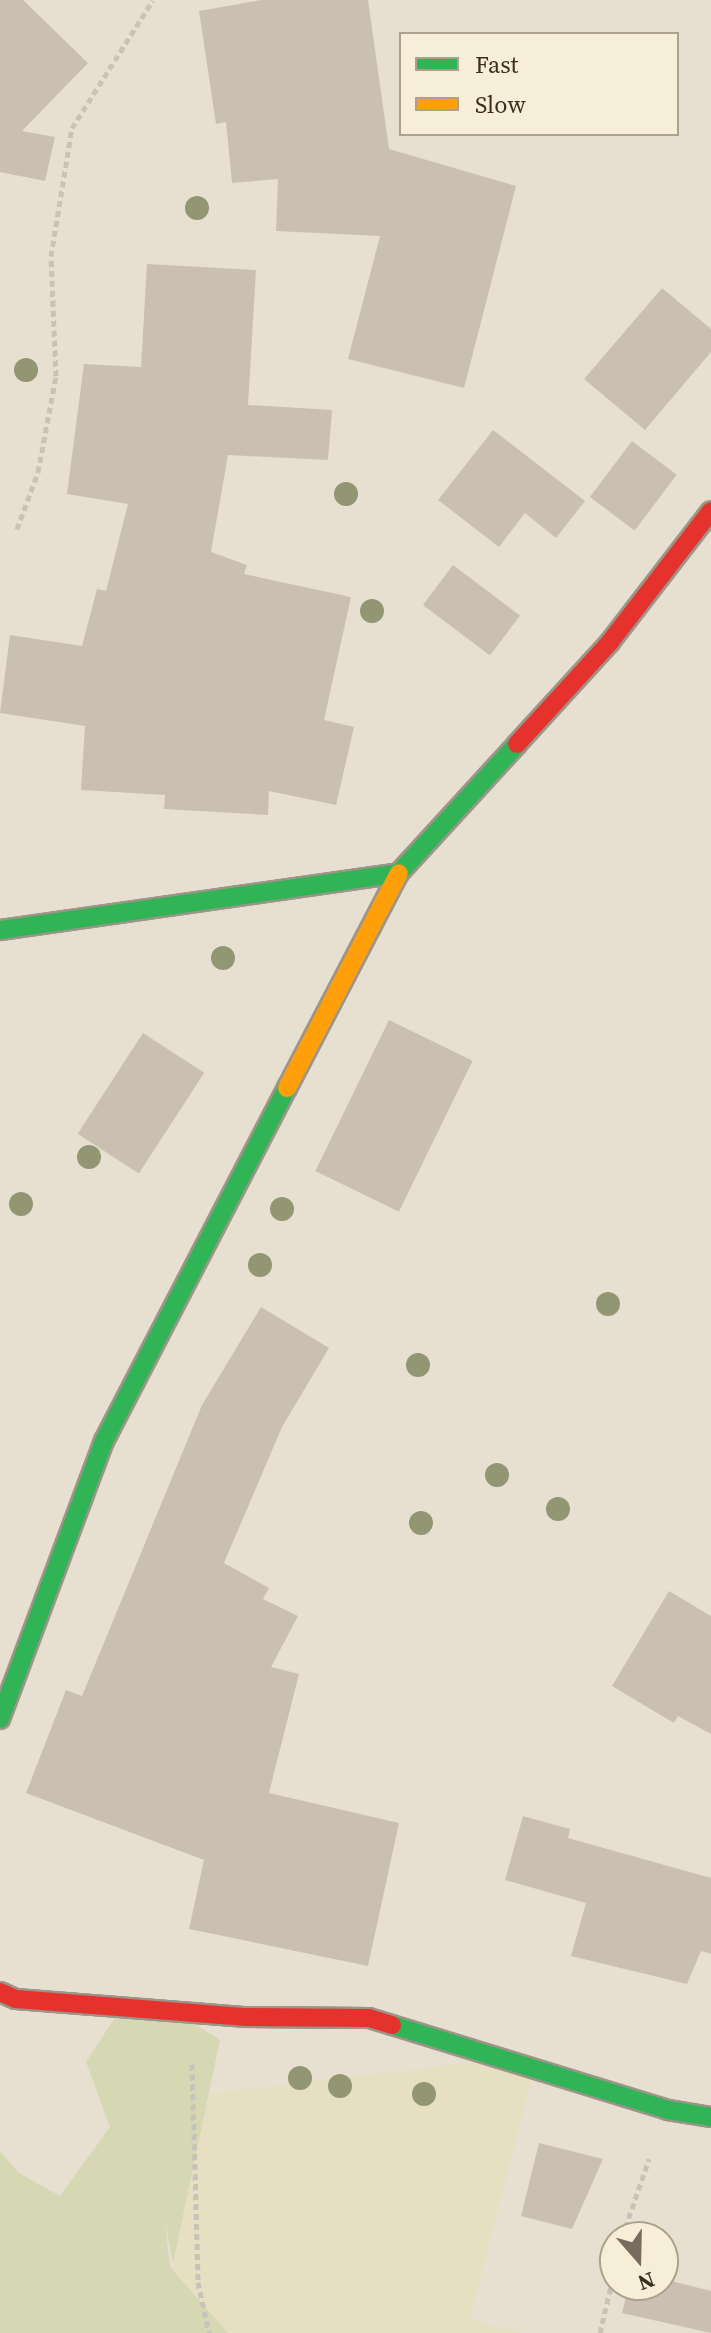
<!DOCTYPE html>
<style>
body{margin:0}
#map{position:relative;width:711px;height:2333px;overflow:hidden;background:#e7e0d1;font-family:"Source Serif 4",serif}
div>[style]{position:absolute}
.farmland>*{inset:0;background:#e6dfc2}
.green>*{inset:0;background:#d6d7b3}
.building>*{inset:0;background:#cbbfb2;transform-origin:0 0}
.path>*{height:5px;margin-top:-2.5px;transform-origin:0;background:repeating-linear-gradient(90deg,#c8c2b9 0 6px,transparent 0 10px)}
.roads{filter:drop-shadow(2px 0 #9c958a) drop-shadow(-2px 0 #9c958a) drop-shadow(0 2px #9c958a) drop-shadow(0 -2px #9c958a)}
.fast>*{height:18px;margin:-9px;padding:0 9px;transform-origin:9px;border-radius:9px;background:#30b455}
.slow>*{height:18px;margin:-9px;padding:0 9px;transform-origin:9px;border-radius:9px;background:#ff9f0a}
.jam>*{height:18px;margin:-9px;padding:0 9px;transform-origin:9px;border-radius:9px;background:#e5322d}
.trees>*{width:24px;height:24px;margin:-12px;border-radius:50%;background:#929673}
span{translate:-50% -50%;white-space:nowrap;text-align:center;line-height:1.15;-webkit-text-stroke:8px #f7eed8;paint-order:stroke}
.legend{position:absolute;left:399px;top:32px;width:280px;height:104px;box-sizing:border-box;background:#f7eed8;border:2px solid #ada18e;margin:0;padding:10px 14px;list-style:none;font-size:24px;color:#3d2e20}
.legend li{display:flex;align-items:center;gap:16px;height:40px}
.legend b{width:40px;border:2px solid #ada18e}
.north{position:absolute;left:599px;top:2221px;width:80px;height:80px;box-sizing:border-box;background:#f7eed8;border:2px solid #ada18e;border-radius:50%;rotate:160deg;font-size:22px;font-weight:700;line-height:32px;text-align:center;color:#3d2e20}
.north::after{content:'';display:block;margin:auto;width:28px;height:36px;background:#786c5e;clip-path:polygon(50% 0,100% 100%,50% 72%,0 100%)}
</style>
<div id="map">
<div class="farmland">
<div style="clip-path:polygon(538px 2054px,470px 2320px,524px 2333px,193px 2333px,178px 2323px,160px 2100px)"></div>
</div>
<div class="green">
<div style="clip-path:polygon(164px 2005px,220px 2040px,173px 2263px,165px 2222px,170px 2267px,228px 2333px,0 2333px,0 2151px,19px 2173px,60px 2196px,110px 2127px,86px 2062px,118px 2013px)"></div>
</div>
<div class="building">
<div style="clip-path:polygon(0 0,23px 0,88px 63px,22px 131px,55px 137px,45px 181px,0 172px)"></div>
<div style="clip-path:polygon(261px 0,368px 0,389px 149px,516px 186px,464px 388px,348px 359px,380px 236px,276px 231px,278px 179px,232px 183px,226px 122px,216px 124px,199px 11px)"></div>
<div style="clip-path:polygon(147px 264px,256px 270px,248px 405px,332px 410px,328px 460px,228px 455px,211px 552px,247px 565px,244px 574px,351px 597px,324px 720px,354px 727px,336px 805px,269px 791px,268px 815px,164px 809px,165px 795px,81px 790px,85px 726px,0 713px,10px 635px,82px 646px,97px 589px,106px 591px,128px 504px,67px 494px,84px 364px,141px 367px)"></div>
<div style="clip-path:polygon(662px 288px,711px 329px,711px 352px,645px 430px,584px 379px)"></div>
<div style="clip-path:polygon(493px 430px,585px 501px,556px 538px,525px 513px,499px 547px,438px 500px)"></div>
<div style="left:632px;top:441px;width:56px;height:70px;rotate:37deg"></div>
<div style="left:453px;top:565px;width:84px;height:50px;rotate:37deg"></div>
<div style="left:389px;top:1020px;width:93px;height:168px;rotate:26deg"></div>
<div style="left:143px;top:1033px;width:73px;height:120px;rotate:33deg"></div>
<div style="clip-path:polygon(261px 1307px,329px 1348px,282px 1427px,224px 1563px,269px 1588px,263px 1599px,298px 1616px,271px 1667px,299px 1674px,269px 1793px,399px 1823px,368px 1966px,189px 1929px,204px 1860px,26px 1793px,66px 1690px,82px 1696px,202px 1405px)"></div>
<div style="clip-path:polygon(669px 1591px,711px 1616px,711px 1734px,678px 1716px,674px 1723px,612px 1686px)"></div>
<div style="clip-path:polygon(523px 1816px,570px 1829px,568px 1838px,711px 1878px,711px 1954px,701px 1951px,687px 1984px,571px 1956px,586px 1903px,505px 1880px)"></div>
<div style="clip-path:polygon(539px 2143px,603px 2159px,572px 2229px,521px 2216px)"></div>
<div style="clip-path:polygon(663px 2279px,711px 2291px,711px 2333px,622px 2313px,629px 2285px,663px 2285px)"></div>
</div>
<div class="path">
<div style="left:17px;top:529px;width:61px;rotate:-69.8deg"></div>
<div style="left:38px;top:472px;width:98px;rotate:-79.4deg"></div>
<div style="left:56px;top:376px;width:120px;rotate:-92.4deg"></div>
<div style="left:51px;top:256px;width:130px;rotate:-80.7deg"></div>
<div style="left:72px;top:128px;width:151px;rotate:-57.7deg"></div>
<div style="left:192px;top:2064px;width:218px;rotate:88.4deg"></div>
<div style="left:198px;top:2282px;width:52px;rotate:77.8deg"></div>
<div style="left:622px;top:2237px;width:83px;rotate:-70.9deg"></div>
<div style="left:600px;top:2333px;width:66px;rotate:-76.8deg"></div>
</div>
<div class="roads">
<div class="fast">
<div style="left:0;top:930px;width:403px;rotate:-8.1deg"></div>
<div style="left:399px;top:873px;width:175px;rotate:-47.5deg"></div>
<div style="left:0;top:1719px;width:297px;rotate:-69.5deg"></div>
<div style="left:104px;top:1441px;width:398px;rotate:-62.6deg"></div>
<div style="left:392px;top:2025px;width:289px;rotate:17.1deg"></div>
<div style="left:668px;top:2110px;width:44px;rotate:9.2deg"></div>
</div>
<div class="slow">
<div style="left:287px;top:1088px;width:242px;rotate:-62.5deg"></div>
</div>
<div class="jam">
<div style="left:517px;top:744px;width:138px;rotate:-47.6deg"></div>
<div style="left:610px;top:642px;width:165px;rotate:-52.4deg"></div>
<div style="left:0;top:1992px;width:17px;rotate:24deg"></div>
<div style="left:16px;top:1999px;width:231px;rotate:4.5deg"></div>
<div style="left:246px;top:2017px;width:123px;rotate:0.5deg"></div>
<div style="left:369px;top:2018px;width:24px;rotate:17deg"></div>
</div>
</div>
<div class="trees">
<div style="left:197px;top:208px"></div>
<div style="left:26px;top:370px"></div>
<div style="left:346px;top:494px"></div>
<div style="left:372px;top:611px"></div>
<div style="left:223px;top:958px"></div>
<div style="left:89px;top:1157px"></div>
<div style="left:21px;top:1204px"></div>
<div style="left:282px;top:1209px"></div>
<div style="left:260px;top:1265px"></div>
<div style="left:608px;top:1304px"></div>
<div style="left:418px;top:1365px"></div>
<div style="left:497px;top:1475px"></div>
<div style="left:558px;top:1509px"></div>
<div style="left:421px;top:1523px"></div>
<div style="left:300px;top:2078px"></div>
<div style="left:340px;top:2086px"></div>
<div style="left:424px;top:2094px"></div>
</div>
<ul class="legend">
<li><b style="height:10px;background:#30b455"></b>Fast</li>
<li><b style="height:10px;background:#ff9f0a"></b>Slow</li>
</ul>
<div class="north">N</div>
</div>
